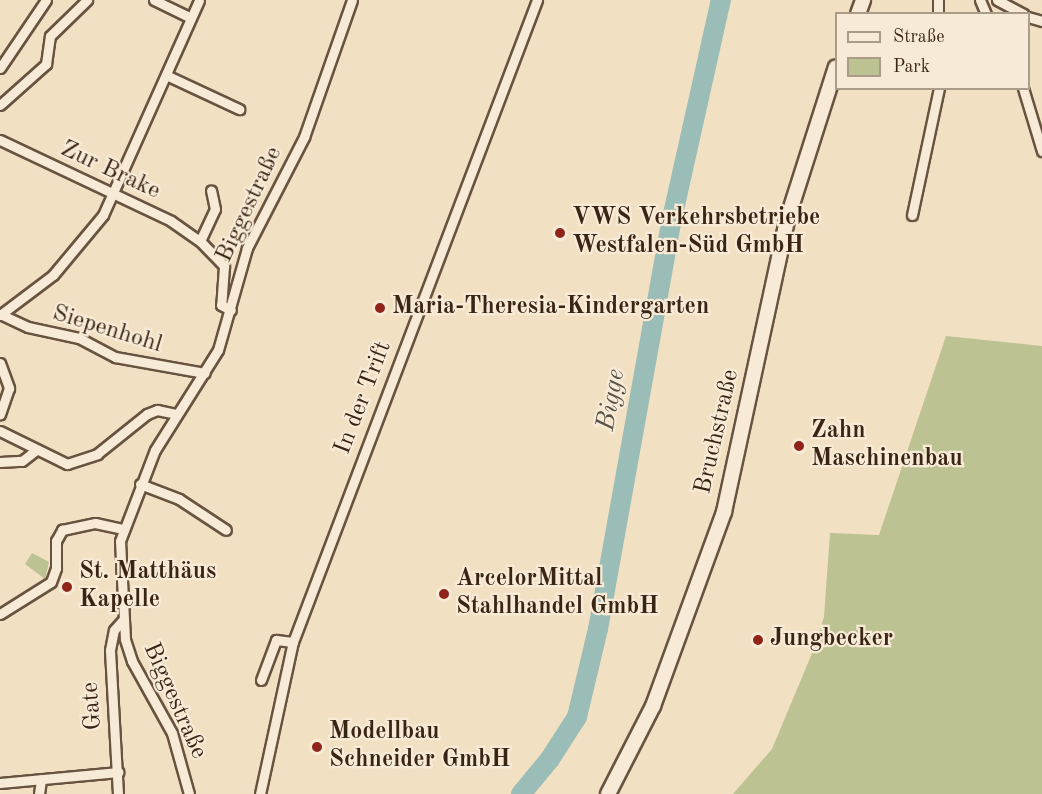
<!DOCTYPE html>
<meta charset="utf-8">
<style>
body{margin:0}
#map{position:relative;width:1042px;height:794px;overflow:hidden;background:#f2e0c2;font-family:"Old Standard TT",serif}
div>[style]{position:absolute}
.green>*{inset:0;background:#bcc292}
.river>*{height:20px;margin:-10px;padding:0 10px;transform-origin:10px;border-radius:10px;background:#9bbdb7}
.roads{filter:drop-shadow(2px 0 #685340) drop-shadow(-2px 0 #685340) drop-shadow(0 2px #685340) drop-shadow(0 -2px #685340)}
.street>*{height:9px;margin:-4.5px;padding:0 4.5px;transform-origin:4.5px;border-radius:4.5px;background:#f7ebd7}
.secondary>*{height:14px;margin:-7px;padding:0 7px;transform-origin:7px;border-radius:7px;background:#f7ebd7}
.dots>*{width:16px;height:16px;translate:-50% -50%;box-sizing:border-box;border:3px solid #f7ebd7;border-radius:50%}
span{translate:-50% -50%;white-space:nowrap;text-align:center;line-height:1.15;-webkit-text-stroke:4.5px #f7ebd7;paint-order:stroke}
.street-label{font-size:24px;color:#3a2414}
.poi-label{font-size:24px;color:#3a2414;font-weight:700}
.left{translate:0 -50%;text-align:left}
.water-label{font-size:26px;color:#575245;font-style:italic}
.legend{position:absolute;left:835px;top:12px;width:195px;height:78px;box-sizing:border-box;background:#f7ebd7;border:2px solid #ab9b89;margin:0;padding:8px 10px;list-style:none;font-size:18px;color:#3a2414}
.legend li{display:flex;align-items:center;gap:12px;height:30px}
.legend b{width:30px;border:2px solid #ab9b89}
</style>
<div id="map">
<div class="green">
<div style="clip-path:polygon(946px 336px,1042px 346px,1042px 794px,733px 794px,772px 749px,813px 651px,824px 617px,830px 533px,879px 535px)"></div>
<div style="clip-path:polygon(32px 553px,49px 562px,45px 579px,25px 564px)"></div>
</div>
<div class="river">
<div style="left:521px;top:794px;width:45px;rotate:-50.4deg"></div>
<div style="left:550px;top:759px;width:50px;rotate:-57.3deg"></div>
<div style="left:577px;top:717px;width:90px;rotate:-76.6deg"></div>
<div style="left:598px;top:629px;width:413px;rotate:-79.8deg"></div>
<div style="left:671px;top:223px;width:229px;rotate:-77.4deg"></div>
</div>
<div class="roads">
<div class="street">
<div style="left:154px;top:0;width:41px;rotate:25.9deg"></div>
<div style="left:938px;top:0;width:14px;rotate:90deg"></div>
<div style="left:980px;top:0;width:15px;rotate:67deg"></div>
<div style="left:997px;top:0;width:30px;rotate:28deg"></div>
<div style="left:1028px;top:17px;width:15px;rotate:16deg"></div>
<div style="left:0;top:68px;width:82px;rotate:-55.9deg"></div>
<div style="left:166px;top:75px;width:81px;rotate:25deg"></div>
<div style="left:1023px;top:88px;width:66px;rotate:73.2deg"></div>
<div style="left:0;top:105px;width:62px;rotate:-41.7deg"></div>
<div style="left:46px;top:64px;width:28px;rotate:-82deg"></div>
<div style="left:50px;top:36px;width:52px;rotate:-44.2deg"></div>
<div style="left:0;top:140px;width:189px;rotate:25.3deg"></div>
<div style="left:171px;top:221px;width:35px;rotate:35deg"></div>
<div style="left:200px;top:241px;width:35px;rotate:46deg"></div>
<div style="left:224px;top:266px;width:39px;rotate:94deg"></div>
<div style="left:221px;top:305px;width:11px;rotate:27deg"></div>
<div style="left:912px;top:215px;width:130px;rotate:-78deg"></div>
<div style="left:200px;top:241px;width:35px;rotate:-65deg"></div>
<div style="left:215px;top:209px;width:19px;rotate:-102deg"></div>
<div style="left:0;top:314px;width:31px;rotate:25deg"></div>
<div style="left:28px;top:327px;width:52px;rotate:12.2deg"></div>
<div style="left:79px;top:338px;width:41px;rotate:27.8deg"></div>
<div style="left:115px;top:357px;width:91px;rotate:10.1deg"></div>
<div style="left:0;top:315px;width:66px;rotate:-37deg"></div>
<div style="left:53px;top:275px;width:78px;rotate:-50.2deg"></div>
<div style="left:103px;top:215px;width:235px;rotate:-65.9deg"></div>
<div style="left:0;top:363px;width:27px;rotate:70deg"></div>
<div style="left:9px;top:388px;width:28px;rotate:109deg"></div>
<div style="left:0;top:431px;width:75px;rotate:26.2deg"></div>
<div style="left:67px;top:464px;width:32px;rotate:-18deg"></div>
<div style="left:97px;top:454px;width:64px;rotate:-38.7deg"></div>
<div style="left:147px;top:414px;width:11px;rotate:-22deg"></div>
<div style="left:157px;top:410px;width:19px;rotate:12deg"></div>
<div style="left:0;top:462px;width:22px;rotate:-3deg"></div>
<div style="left:22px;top:461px;width:18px;rotate:-38deg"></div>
<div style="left:140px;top:484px;width:42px;rotate:21deg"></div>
<div style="left:179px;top:499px;width:56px;rotate:33.4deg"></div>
<div style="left:0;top:614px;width:60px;rotate:-32.1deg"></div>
<div style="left:51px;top:582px;width:15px;rotate:-70deg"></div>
<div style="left:56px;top:568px;width:27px;rotate:-90deg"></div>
<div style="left:56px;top:541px;width:13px;rotate:-61deg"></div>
<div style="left:62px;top:530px;width:34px;rotate:-12deg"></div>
<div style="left:95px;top:523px;width:29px;rotate:12deg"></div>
<div style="left:261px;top:680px;width:43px;rotate:-69.4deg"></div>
<div style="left:276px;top:640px;width:17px;rotate:7deg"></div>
<div style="left:0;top:783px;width:119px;rotate:-5.3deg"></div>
<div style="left:39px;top:794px;width:15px;rotate:-82deg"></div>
<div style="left:118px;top:794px;width:144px;rotate:-93.2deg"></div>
<div style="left:110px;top:650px;width:20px;rotate:-79deg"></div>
<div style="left:114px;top:630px;width:13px;rotate:-48deg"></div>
<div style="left:189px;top:794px;width:63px;rotate:-105.6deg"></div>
<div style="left:172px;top:733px;width:82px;rotate:-119.1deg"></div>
<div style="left:132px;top:661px;width:23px;rotate:-108deg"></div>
<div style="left:125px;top:639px;width:98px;rotate:-92.9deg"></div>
<div style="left:120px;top:541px;width:97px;rotate:-69deg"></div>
<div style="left:155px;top:450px;width:118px;rotate:-57.8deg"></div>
<div style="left:218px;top:350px;width:106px;rotate:-74.1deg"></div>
<div style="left:247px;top:248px;width:125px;rotate:-62.8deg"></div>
<div style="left:304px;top:137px;width:145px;rotate:-70.7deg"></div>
<div style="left:260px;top:794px;width:156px;rotate:-77.8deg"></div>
<div style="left:293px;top:642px;width:687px;rotate:-69.19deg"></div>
</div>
<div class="secondary">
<div style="left:858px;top:14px;width:15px;rotate:-70deg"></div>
<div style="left:608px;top:794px;width:99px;rotate:-62.9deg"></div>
<div style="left:653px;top:706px;width:207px;rotate:-69.9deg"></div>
<div style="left:724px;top:512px;width:302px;rotate:-77.8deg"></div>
<div style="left:788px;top:217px;width:157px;rotate:-72.3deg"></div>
</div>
</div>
<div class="dots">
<div style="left:560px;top:233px;background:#8f2418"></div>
<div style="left:380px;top:308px;background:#8f2418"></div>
<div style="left:799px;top:446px;background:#8f2418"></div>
<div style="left:67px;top:587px;background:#8f2418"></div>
<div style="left:444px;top:594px;background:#8f2418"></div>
<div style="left:758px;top:640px;background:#8f2418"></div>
<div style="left:317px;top:747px;background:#8f2418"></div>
</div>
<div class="street-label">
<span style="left:110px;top:171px;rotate:25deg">Zur Brake</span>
<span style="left:250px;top:205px;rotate:-65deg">Biggestraße</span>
<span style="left:107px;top:330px;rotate:17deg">Siepenhohl</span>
<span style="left:364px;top:398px;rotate:-69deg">In der Trift</span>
<span style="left:718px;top:432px;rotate:-77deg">Bruchstraße</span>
<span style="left:174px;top:701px;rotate:66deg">Biggestraße</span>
<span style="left:93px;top:706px;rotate:-94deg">Gate</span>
</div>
<div class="poi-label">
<span class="left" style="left:572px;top:233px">VWS Verkehrsbetriebe<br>Westfalen-Süd GmbH</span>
<span class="left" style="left:392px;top:308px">Maria-Theresia-Kindergarten</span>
<span class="left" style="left:811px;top:446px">Zahn<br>Maschinenbau</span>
<span class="left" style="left:79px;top:587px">St. Matthäus<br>Kapelle</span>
<span class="left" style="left:456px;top:594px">ArcelorMittal<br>Stahlhandel GmbH</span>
<span class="left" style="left:770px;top:640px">Jungbecker</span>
<span class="left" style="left:329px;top:747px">Modellbau<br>Schneider GmbH</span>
</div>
<div class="water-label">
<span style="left:612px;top:400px;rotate:-80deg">Bigge</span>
</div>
<ul class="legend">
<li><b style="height:8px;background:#f7ebd7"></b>Straße</li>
<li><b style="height:16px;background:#bcc292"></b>Park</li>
</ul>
</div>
